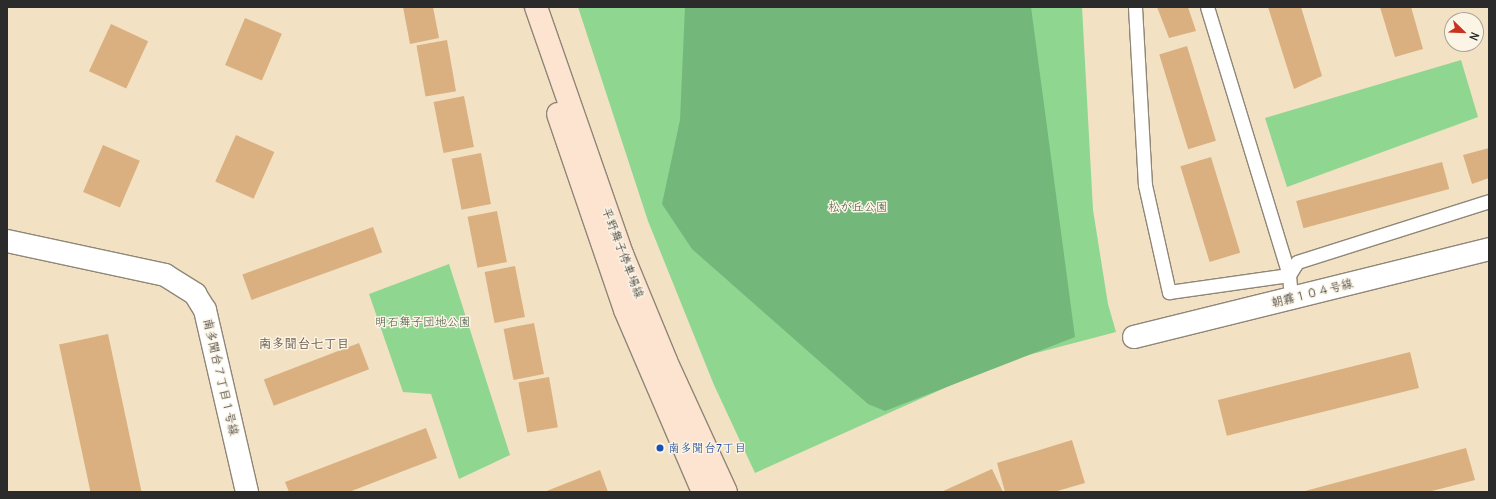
<!DOCTYPE html>
<meta charset="utf-8">
<style>
body{margin:0}
#map{position:relative;width:1496px;height:499px;overflow:hidden;background:#f3e1c3;font-family:Delius,"Klee One",sans-serif}
div>[style]{position:absolute}
.green>*{inset:0;background:#8fd690}
.forest>*{inset:0;background:#73b77a}
.building>*{inset:0;background:#dab080;transform-origin:0 0}
.roads{filter:drop-shadow(1px 0 #8f8677) drop-shadow(-1px 0 #8f8677) drop-shadow(0 1px #8f8677) drop-shadow(0 -1px #8f8677)}
.service>*{height:13px;margin:-6.5px;padding:0 6.5px;transform-origin:6.5px;border-radius:6.5px;background:#fff}
.minor>*{height:22px;margin:-11px;padding:0 11px;transform-origin:11px;border-radius:11px;background:#fff}
.tertiary>*{height:22px;margin:-11px;padding:0 11px;transform-origin:11px;border-radius:11px;background:#fff}
.secondary>*{height:22px;margin:-11px;padding:0 11px;transform-origin:11px;border-radius:11px;background:#fde4d1}
.dots>*{width:11px;height:11px;translate:-50% -50%;box-sizing:border-box;border:2px solid #fcf5e5;border-radius:50%}
span{translate:-50% -50%;white-space:nowrap;text-align:center;line-height:1.15;-webkit-text-stroke:3px #fcf5e5;paint-order:stroke}
.park-label{font-size:12px;color:#445644}
.street-label{font-size:12px;color:#2b2b2b}
.transit-label{font-size:12px;color:#164399}
.left{translate:0 -50%;text-align:left}
.neighbourhood-label{font-size:13px;color:#685a49;font-weight:700}
.frame{position:absolute;inset:0;border:8px solid #2b2b2b;pointer-events:none}
.north{position:absolute;left:1444px;top:12px;width:40px;height:40px;box-sizing:border-box;background:#fcf5e5;border:1px solid #a8a49b;border-radius:50%;rotate:113deg;font-size:11px;font-weight:700;line-height:16px;text-align:center;color:#2b2b2b}
.north::after{content:'';display:block;margin:auto;width:14px;height:18px;background:#c8321e;clip-path:polygon(50% 0,100% 100%,50% 72%,0 100%)}
</style>
<div id="map">
<div class="green">
<div style="clip-path:polygon(578px 7px,1082px 7px,1093px 210px,1108px 304px,1116px 332px,1005px 361px,755px 473px,714px 385px,648px 221px)"></div>
<div style="clip-path:polygon(1461px 60px,1478px 117px,1287px 187px,1265px 118px)"></div>
<div style="clip-path:polygon(449px 264px,510px 455px,459px 479px,431px 394px,403px 392px,369px 294px)"></div>
</div>
<div class="forest">
<div style="clip-path:polygon(685px 7px,1031px 7px,1075px 337px,885px 411px,868px 404px,692px 249px,662px 204px,680px 120px)"></div>
</div>
<div class="building">
<div style="clip-path:polygon(403px 7px,433px 7px,439px 38px,410px 44px)"></div>
<div style="clip-path:polygon(1157px 7px,1188px 7px,1196px 31px,1169px 38px)"></div>
<div style="clip-path:polygon(1268px 7px,1301px 7px,1322px 76px,1294px 89px)"></div>
<div style="clip-path:polygon(1380px 7px,1411px 7px,1423px 49px,1395px 57px)"></div>
<div style="left:245px;top:18px;width:40px;height:51px;rotate:23deg"></div>
<div style="left:111px;top:24px;width:41px;height:52px;rotate:25deg"></div>
<div style="left:447px;top:40px;width:52px;height:31px;rotate:80deg"></div>
<div style="left:1187px;top:46px;width:99px;height:29px;rotate:73deg"></div>
<div style="left:464px;top:96px;width:52px;height:31px;rotate:79deg"></div>
<div style="left:236px;top:135px;width:42px;height:51px;rotate:24deg"></div>
<div style="left:103px;top:145px;width:40px;height:51px;rotate:23deg"></div>
<div style="clip-path:polygon(1489px 148px,1489px 178px,1472px 184px,1463px 155px)"></div>
<div style="left:481px;top:153px;width:52px;height:30px;rotate:79deg"></div>
<div style="left:1211px;top:157px;width:100px;height:32px;rotate:73deg"></div>
<div style="left:1442px;top:162px;width:28px;height:151px;rotate:75deg"></div>
<div style="left:497px;top:211px;width:52px;height:30px;rotate:79deg"></div>
<div style="left:373px;top:227px;width:27px;height:139px;rotate:70deg"></div>
<div style="left:515px;top:266px;width:52px;height:31px;rotate:79deg"></div>
<div style="left:534px;top:323px;width:52px;height:31px;rotate:79deg"></div>
<div style="left:108px;top:334px;width:161px;height:50px;rotate:78deg"></div>
<div style="left:359px;top:343px;width:28px;height:102px;rotate:69deg"></div>
<div style="left:1410px;top:352px;width:37px;height:198px;rotate:76deg"></div>
<div style="left:549px;top:377px;width:51px;height:31px;rotate:80deg"></div>
<div style="clip-path:polygon(426px 428px,437px 458px,349px 492px,289px 492px,285px 482px)"></div>
<div style="clip-path:polygon(1072px 440px,1085px 483px,1054px 492px,1005px 492px,997px 463px)"></div>
<div style="clip-path:polygon(1466px 448px,1475px 480px,1428px 492px,1305px 491px)"></div>
<div style="clip-path:polygon(992px 469px,1003px 492px,941px 492px)"></div>
<div style="clip-path:polygon(600px 470px,608px 492px,544px 492px)"></div>
</div>
<div class="roads">
<div class="service">
<div style="left:1135px;top:7px;width:178px;rotate:86.8deg"></div>
<div style="left:1145px;top:185px;width:110px;rotate:77.4deg"></div>
<div style="left:1169px;top:292px;width:121px;rotate:-8.1deg"></div>
<div style="left:1289px;top:275px;width:280px;rotate:-107deg"></div>
<div style="left:1291px;top:298px;width:23px;rotate:-95deg"></div>
<div style="left:1289px;top:275px;width:15px;rotate:-58deg"></div>
<div style="left:1297px;top:262px;width:201px;rotate:-17.6deg"></div>
</div>
<div class="minor">
<div style="left:1134px;top:337px;width:366px;rotate:-13.9deg"></div>
</div>
<div class="tertiary">
<div style="left:7px;top:241px;width:162px;rotate:12.1deg"></div>
<div style="left:165px;top:275px;width:36px;rotate:32deg"></div>
<div style="left:195px;top:294px;width:19px;rotate:58deg"></div>
<div style="left:205px;top:310px;width:187px;rotate:77deg"></div>
</div>
<div class="secondary">
<div style="left:536px;top:7px;width:262px;rotate:70.8deg"></div>
<div style="left:622px;top:254px;width:116px;rotate:67.6deg"></div>
<div style="left:666px;top:361px;width:144px;rotate:65.4deg"></div>
<div style="left:558px;top:114px;width:207px;rotate:71.1deg"></div>
<div style="left:625px;top:310px;width:198px;rotate:66.8deg"></div>
</div>
</div>
<div class="dots">
<div style="left:660px;top:448px;background:#1a4fb4"></div>
</div>
<div class="park-label">
<span style="left:858px;top:207px">松が丘公園</span>
<span style="left:423px;top:322px">明石舞子団地公園</span>
</div>
<div class="street-label">
<span style="left:623px;top:253px;rotate:69deg">平野舞子停車場線</span>
<span style="left:1312px;top:293px;rotate:-14deg">朝霧１０４号線</span>
<span style="left:221px;top:377px;rotate:77deg">南多聞台７丁目１号線</span>
</div>
<div class="transit-label">
<span class="left" style="left:668px;top:448px">南多聞台7丁目</span>
</div>
<div class="neighbourhood-label">
<span style="left:304px;top:344px">南多聞台七丁目</span>
</div>
<div class="frame"></div>
<div class="north">N</div>
</div>
